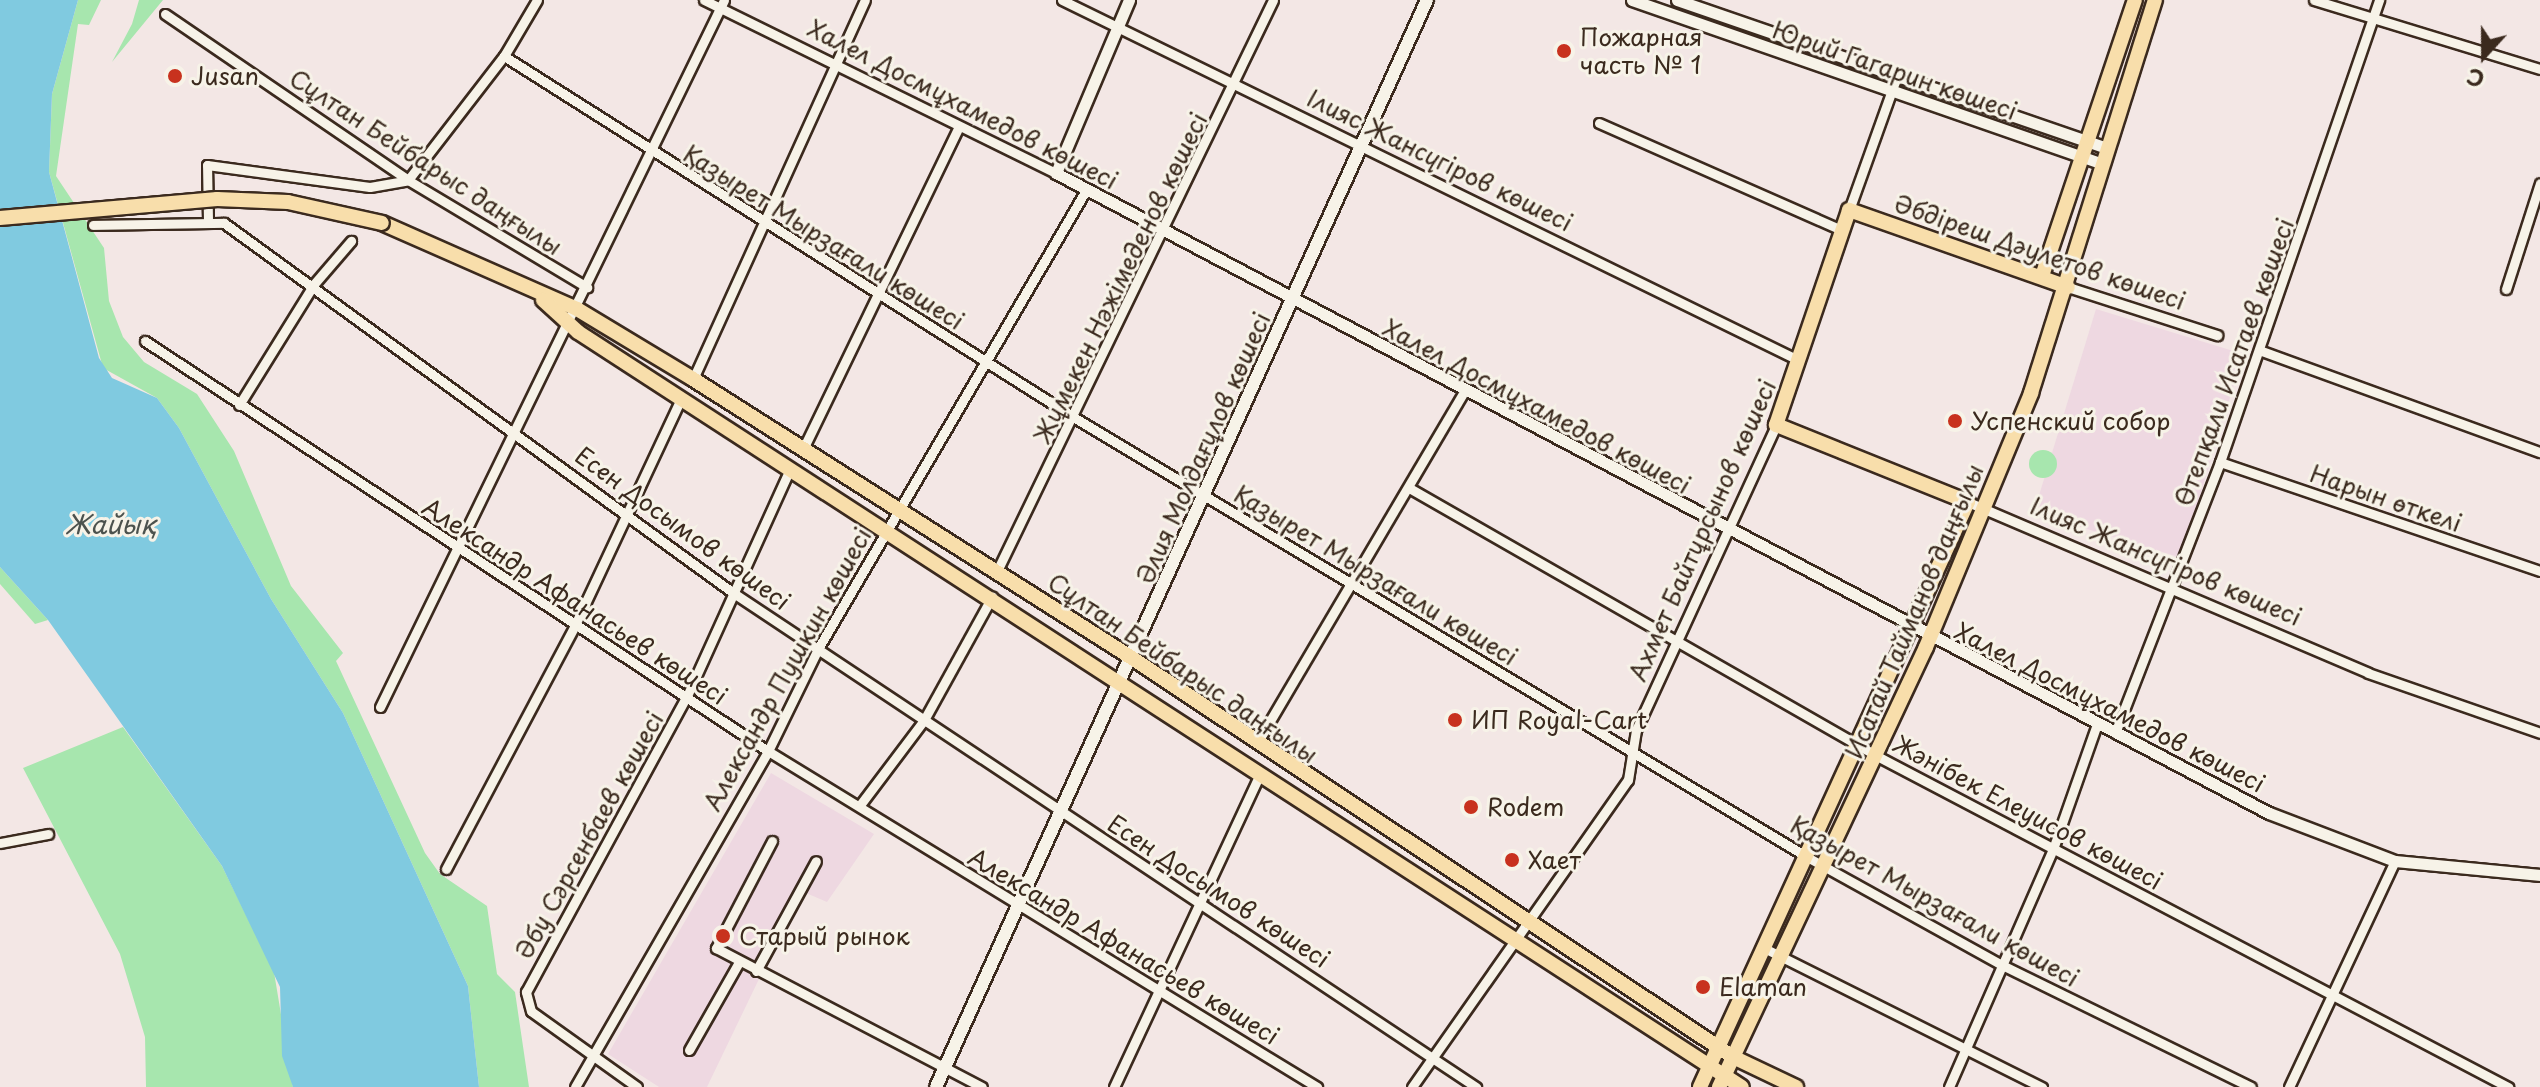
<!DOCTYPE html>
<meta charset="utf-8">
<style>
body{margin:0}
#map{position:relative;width:2540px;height:1087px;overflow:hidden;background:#f3e7e5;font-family:"Playpen Sans",sans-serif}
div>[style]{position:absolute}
.built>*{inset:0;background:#eed8e1;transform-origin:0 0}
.green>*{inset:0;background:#a7e6ae}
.round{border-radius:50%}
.water>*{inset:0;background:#80cae0}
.roads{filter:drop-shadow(2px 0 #3b2a1e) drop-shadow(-2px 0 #3b2a1e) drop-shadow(0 2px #3b2a1e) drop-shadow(0 -2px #3b2a1e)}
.minor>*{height:9px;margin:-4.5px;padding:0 4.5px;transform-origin:4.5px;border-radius:4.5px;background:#f7f3e8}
.tertiary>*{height:11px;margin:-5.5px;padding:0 5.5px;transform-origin:5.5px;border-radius:5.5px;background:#f7f3e8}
.secondary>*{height:12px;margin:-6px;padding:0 6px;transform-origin:6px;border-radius:6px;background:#f7f3e8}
.primary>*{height:14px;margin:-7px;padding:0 7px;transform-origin:7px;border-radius:7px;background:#f8deab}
.bridges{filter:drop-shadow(2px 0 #3b2a1e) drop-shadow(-2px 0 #3b2a1e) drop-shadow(0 2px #3b2a1e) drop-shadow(0 -2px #3b2a1e)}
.primary-bridge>*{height:14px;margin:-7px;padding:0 7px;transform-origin:7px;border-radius:7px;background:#f8deab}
.dots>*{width:22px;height:22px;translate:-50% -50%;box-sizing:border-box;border:4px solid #f7f3e8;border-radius:50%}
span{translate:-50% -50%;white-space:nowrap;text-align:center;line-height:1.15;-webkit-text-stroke:6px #f7f3e8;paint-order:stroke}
.poi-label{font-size:24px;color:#3b2a1e}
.left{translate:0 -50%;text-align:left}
.street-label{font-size:24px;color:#3b2a1e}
.water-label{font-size:26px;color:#4c524e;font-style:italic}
.north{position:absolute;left:2444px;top:16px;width:80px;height:80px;-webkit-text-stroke:6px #f7f3e8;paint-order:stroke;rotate:201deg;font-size:22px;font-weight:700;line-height:32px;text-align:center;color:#3b2a1e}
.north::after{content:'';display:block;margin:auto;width:28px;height:36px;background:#3b2a1e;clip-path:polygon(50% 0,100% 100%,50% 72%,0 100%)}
</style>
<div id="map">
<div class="built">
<div style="left:2096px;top:309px;width:154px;height:213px;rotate:17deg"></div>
<div style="clip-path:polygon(771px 773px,874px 834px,827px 902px,799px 890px,749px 969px,759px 979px,707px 1087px,659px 1087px,608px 1054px)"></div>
</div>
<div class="green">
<div style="clip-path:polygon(78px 0,101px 0,89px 25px,78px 24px,56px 176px,104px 248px,109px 301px,123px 337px,144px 362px,197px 394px,234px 451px,291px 586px,343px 653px,336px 661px,425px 853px,440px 874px,487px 906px,497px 974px,515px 992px,529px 1087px,479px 1087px,468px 986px,343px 713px,271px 599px,179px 428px,157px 398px,103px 368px,49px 172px,52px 94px)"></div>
<div style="clip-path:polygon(139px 0,163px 0,112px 62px,132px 24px)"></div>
<div class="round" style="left:2029px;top:450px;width:28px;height:28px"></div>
<div style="clip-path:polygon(0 567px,48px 620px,35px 624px,0 584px)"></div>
<div style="clip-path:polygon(123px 727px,222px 866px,274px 972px,293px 1087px,146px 1087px,145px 1037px,120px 954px,23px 768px)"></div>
</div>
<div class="water">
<div style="clip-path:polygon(0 0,78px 0,52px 94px,49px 172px,99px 358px,112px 378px,157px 398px,179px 428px,271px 599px,343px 713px,468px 986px,479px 1087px,293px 1087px,282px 1056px,280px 987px,222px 866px,48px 620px,0 567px)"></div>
</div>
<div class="roads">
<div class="minor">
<div style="left:704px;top:0;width:392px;rotate:26.2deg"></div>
<div style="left:1062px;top:0;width:819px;rotate:26.06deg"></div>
<div style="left:2314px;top:0;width:236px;rotate:17deg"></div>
<div style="left:165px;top:14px;width:294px;rotate:34.3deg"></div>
<div style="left:408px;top:180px;width:209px;rotate:30.9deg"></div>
<div style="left:504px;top:56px;width:676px;rotate:32.37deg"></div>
<div style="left:1075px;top:418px;width:856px;rotate:30.94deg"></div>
<div style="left:1809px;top:858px;width:221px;rotate:29deg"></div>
<div style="left:2002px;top:965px;width:277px;rotate:26.1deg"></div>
<div style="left:1599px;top:123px;width:266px;rotate:23.8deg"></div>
<div style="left:1849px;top:210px;width:139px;rotate:-70.3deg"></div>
<div style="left:208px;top:220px;width:55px;rotate:-91deg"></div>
<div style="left:207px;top:165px;width:164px;rotate:7.7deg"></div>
<div style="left:370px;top:187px;width:39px;rotate:-10deg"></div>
<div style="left:408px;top:180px;width:157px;rotate:-52.3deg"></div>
<div style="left:504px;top:56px;width:65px;rotate:-59.5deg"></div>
<div style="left:93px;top:225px;width:131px;rotate:-0.9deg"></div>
<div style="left:224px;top:223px;width:628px;rotate:35.99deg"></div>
<div style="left:732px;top:592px;width:894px;rotate:33.64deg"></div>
<div style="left:2068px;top:287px;width:157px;rotate:17.9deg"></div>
<div style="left:2506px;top:289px;width:111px;rotate:-72.2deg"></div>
<div style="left:145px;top:341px;width:746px;rotate:33.35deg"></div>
<div style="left:768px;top:751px;width:644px;rotate:31.47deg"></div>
<div style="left:2259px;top:350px;width:299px;rotate:20deg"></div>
<div style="left:693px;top:379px;width:416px;rotate:-65.6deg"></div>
<div style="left:239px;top:405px;width:142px;rotate:-58.2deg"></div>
<div style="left:314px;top:284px;width:57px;rotate:-49.3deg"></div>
<div style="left:804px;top:447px;width:356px;rotate:-64.2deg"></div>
<div style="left:2220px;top:462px;width:338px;rotate:18.8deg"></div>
<div style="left:1411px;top:489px;width:537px;rotate:29.81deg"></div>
<div style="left:1877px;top:756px;width:713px;rotate:27.68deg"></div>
<div style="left:1968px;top:502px;width:435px;rotate:23.1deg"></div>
<div style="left:2368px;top:673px;width:182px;rotate:19.2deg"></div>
<div style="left:997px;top:571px;width:634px;rotate:-64.2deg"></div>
<div style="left:380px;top:707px;width:786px;rotate:-64.05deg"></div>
<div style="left:2115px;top:733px;width:291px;rotate:-68.8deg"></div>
<div style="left:2220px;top:462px;width:489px;rotate:-71deg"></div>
<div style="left:1257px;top:743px;width:407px;rotate:-59.5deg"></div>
<div style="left:860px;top:805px;width:106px;rotate:-53deg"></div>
<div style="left:924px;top:720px;width:141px;rotate:-61.1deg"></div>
<div style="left:772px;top:841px;width:121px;rotate:117.6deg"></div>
<div style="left:716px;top:948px;width:300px;rotate:27.6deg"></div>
<div style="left:0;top:843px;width:49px;rotate:-10.6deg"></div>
<div style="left:446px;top:869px;width:274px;rotate:-62.1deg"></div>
<div style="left:574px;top:627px;width:252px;rotate:-64.9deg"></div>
<div style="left:1764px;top:948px;width:311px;rotate:26.6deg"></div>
<div style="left:756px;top:971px;width:125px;rotate:-61.4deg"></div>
<div style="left:689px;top:1050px;width:101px;rotate:-60.4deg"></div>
<div style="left:575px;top:1087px;width:387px;rotate:-60.1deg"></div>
<div style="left:768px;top:751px;width:116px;rotate:-63.9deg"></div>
<div style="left:819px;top:647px;width:529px;rotate:-59.7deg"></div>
<div style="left:637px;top:1087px;width:130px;rotate:-144.4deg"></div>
<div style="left:531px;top:1011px;width:20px;rotate:-105deg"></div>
<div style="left:526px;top:992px;width:337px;rotate:-61.5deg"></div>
<div style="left:687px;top:696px;width:249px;rotate:-65.6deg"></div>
<div style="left:1114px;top:1087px;width:343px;rotate:-65deg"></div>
<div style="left:1412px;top:1087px;width:375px;rotate:-54.9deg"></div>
<div style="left:1628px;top:780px;width:51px;rotate:-80.9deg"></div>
<div style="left:1636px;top:730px;width:336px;rotate:-65.3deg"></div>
<div style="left:1949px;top:1087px;width:260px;rotate:-66.4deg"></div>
<div style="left:2053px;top:849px;width:133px;rotate:-70.6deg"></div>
<div style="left:2289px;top:1087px;width:250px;rotate:-64.9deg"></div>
</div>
<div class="tertiary">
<div style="left:1129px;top:0;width:188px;rotate:112.9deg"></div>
<div style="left:1056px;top:173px;width:1371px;rotate:27.82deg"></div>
<div style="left:2269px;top:813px;width:135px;rotate:20.9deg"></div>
<div style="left:2395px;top:861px;width:146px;rotate:5.5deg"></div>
<div style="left:1632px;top:0;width:496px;rotate:19.2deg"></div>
<div style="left:1677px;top:0;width:453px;rotate:19deg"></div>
</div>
<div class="secondary">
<div style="left:936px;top:1087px;width:1193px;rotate:-65.69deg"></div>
</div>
<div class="primary">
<div style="left:382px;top:223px;width:213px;rotate:23.8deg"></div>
<div style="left:577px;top:309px;width:135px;rotate:31.1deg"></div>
<div style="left:693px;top:379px;width:520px;rotate:32.44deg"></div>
<div style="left:1132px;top:658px;width:721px;rotate:33.58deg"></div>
<div style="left:1733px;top:1057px;width:70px;rotate:25.5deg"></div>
<div style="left:2042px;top:276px;width:291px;rotate:-71.4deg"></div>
<div style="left:543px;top:300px;width:47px;rotate:42.4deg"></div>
<div style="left:578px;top:332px;width:1387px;rotate:32.97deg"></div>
<div style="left:1700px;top:1087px;width:643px;rotate:-65.39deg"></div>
<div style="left:1968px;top:502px;width:207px;rotate:-158.1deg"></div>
<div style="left:1776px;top:425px;width:227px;rotate:-71.2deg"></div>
<div style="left:1849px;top:210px;width:232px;rotate:19.4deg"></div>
<div style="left:1719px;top:1087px;width:486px;rotate:-64.8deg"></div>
<div style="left:1926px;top:647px;width:275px;rotate:-67.5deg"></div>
<div style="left:2031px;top:393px;width:412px;rotate:-72.5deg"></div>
</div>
</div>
<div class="bridges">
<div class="primary-bridge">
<div style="left:0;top:218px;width:218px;rotate:-5deg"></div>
<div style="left:217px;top:199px;width:71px;rotate:2.4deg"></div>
<div style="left:288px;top:202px;width:96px;rotate:12.6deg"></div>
</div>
</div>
<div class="dots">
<div style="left:1564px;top:51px;background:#c8321e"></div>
<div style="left:175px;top:76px;background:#c8321e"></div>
<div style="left:1955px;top:421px;background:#c8321e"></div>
<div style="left:1455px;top:720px;background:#c8321e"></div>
<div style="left:1471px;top:807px;background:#c8321e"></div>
<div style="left:1512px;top:860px;background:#c8321e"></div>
<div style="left:723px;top:936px;background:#c8321e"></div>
<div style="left:1703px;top:987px;background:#c8321e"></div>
</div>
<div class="poi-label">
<span class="left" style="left:1580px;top:51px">Пожарная<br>часть № 1</span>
<span class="left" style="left:191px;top:76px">Jusan</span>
<span class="left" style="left:1971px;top:421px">Успенский собор</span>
<span class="left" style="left:1471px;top:720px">ИП Royal-Cart</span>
<span class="left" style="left:1487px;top:807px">Rodem</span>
<span class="left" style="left:1528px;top:860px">Хает</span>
<span class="left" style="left:739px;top:936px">Старый рынок</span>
<span class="left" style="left:1719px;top:987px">Elaman</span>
</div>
<div class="street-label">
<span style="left:1895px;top:70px;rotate:19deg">Юрий Гагарин көшесі</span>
<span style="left:963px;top:104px;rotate:27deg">Халел Досмұхамедов көшесі</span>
<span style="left:1440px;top:160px;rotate:26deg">Ілияс Жансүгіров көшесі</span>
<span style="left:426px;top:162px;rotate:33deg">Сұлтан Бейбарыс даңғылы</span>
<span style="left:824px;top:237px;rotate:32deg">Қазырет Мырзағали көшесі</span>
<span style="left:2040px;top:252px;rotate:19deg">Әбдіреш Дәулетов көшесі</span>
<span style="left:1120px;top:278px;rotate:-64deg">Жұмекен Нәжімеденов көшесі</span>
<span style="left:2234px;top:362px;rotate:-70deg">Өтепқали Исатаев көшесі</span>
<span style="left:1537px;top:406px;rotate:28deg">Халел Досмұхамедов көшесі</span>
<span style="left:1203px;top:448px;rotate:-66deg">Әлия Молдағұлов көшесі</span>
<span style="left:2386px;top:498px;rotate:19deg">Нарын өткелі</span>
<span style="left:683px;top:528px;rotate:36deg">Есен Досымов көшесі</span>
<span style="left:1702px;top:530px;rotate:-66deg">Ахмет Байтұрсынов көшесі</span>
<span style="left:2166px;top:561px;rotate:23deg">Ілияс Жансүгіров көшесі</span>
<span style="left:1376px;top:575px;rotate:31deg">Қазырет Мырзағали көшесі</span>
<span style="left:575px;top:601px;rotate:33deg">Александр Афанасьев көшесі</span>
<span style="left:1914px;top:611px;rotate:-67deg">Исатай Тайманов даңғылы</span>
<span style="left:1183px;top:668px;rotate:34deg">Сұлтан Бейбарыс даңғылы</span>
<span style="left:787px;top:669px;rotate:-61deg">Александр Пушкин көшесі</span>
<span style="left:2110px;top:707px;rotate:27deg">Халел Досмұхамедов көшесі</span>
<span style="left:2028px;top:812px;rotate:28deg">Жәнібек Елеуисов көшесі</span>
<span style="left:589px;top:835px;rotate:-61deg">Әбу Сәрсенбаев көшесі</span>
<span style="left:1219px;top:891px;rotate:33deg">Есен Досымов көшесі</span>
<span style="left:1935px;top:901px;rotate:29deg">Қазырет Мырзағали көшесі</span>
<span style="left:1124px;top:946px;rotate:31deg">Александр Афанасьев көшесі</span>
</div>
<div class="water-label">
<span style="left:110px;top:524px">Жайық</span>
</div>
<div class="north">С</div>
</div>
